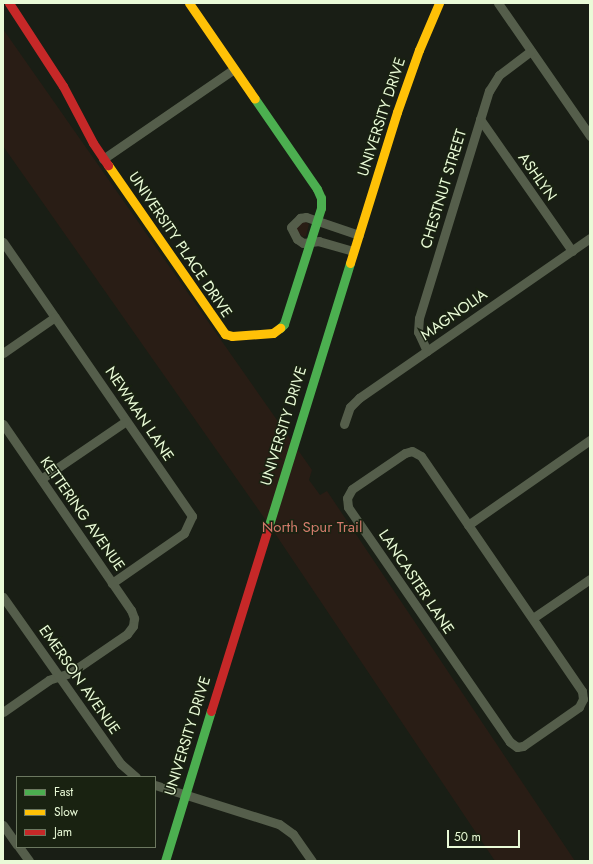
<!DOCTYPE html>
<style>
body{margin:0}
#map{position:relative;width:593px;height:864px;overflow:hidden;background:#191e15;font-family:Jost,sans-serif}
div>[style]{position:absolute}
.green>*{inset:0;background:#291d15}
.street>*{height:9px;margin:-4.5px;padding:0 4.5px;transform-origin:4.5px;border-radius:4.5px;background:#555e4b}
.fast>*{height:9px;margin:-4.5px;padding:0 4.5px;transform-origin:4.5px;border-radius:4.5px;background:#4caf50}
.slow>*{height:9px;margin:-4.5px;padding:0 4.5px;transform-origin:4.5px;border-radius:4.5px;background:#ffc107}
.jam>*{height:9px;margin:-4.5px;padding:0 4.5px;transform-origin:4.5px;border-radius:4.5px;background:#c62828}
span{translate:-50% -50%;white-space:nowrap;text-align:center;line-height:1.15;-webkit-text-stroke:3px #192211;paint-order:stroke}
.street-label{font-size:15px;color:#e9fad7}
.park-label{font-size:15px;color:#d27a6b}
.frame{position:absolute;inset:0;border:4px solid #e9fad7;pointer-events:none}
.legend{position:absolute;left:16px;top:776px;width:140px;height:72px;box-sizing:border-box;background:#192211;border:1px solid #6c7860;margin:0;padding:5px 7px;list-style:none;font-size:12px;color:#e9fad7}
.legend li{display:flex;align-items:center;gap:8px;height:20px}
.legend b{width:20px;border:1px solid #6c7860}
.scale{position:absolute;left:447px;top:830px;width:73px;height:18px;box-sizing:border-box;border:2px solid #e9fad7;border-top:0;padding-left:5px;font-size:12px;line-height:14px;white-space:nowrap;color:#e9fad7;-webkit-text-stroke:3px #192211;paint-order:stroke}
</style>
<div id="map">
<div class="green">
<div style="clip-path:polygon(3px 29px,312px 470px,309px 480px,320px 495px,327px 491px,575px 861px,495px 861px,272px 529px,3px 146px)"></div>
<div style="clip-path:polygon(304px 221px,309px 224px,306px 236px,303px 237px,296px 230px,301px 222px)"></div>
</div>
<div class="street">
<div style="left:498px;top:3px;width:162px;rotate:55.3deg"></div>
<div style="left:480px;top:119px;width:161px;rotate:55.1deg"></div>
<div style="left:103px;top:159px;width:159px;rotate:-34.5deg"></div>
<div style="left:3px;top:242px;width:333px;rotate:55.4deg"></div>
<div style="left:192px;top:516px;width:19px;rotate:115deg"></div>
<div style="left:184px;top:533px;width:88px;rotate:145.2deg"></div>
<div style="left:353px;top:251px;width:35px;rotate:-164deg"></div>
<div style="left:319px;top:241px;width:16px;rotate:173deg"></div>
<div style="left:303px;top:243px;width:7px;rotate:-146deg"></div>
<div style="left:297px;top:239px;width:13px;rotate:-117deg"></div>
<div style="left:291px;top:227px;width:13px;rotate:-45deg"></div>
<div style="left:300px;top:218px;width:6px;rotate:-9deg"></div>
<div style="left:306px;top:217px;width:56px;rotate:18.8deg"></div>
<div style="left:427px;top:351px;width:21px;rotate:-115deg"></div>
<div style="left:418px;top:332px;width:14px;rotate:-86deg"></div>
<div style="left:419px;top:318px;width:238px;rotate:-72.9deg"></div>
<div style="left:489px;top:91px;width:19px;rotate:-58deg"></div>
<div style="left:499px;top:75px;width:40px;rotate:-37deg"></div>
<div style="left:3px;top:353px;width:63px;rotate:-34.7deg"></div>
<div style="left:3px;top:424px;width:226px;rotate:55.5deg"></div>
<div style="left:131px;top:610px;width:9px;rotate:69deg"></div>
<div style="left:134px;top:618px;width:8px;rotate:97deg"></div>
<div style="left:133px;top:626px;width:10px;rotate:127deg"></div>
<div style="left:127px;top:634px;width:69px;rotate:145.6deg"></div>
<div style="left:70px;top:673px;width:22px;rotate:162deg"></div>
<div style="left:49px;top:680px;width:56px;rotate:145.2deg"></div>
<div style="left:344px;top:424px;width:18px;rotate:-71deg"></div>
<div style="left:350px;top:407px;width:13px;rotate:-45deg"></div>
<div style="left:359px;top:398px;width:281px;rotate:-34.7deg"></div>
<div style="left:412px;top:451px;width:10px;rotate:29deg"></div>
<div style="left:421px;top:456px;width:285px;rotate:55.6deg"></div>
<div style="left:582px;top:691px;width:8px;rotate:83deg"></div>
<div style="left:583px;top:699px;width:9px;rotate:117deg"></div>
<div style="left:579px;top:707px;width:68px;rotate:145.1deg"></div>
<div style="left:523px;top:746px;width:6px;rotate:171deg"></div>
<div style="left:517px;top:747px;width:9px;rotate:-144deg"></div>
<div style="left:510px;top:742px;width:285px;rotate:-124.6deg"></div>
<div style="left:348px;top:507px;width:9px;rotate:-96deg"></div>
<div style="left:347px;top:498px;width:10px;rotate:-61deg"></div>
<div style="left:352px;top:489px;width:64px;rotate:-34.2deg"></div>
<div style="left:405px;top:453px;width:7px;rotate:-16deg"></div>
<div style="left:41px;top:479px;width:103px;rotate:-34.3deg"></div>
<div style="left:468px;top:525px;width:149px;rotate:-34.9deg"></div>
<div style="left:3px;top:597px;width:204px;rotate:54.8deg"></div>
<div style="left:121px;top:764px;width:20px;rotate:41deg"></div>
<div style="left:533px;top:618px;width:69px;rotate:-34.4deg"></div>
<div style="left:155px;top:785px;width:130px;rotate:17.5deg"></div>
<div style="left:279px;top:824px;width:17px;rotate:36deg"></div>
<div style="left:293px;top:834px;width:33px;rotate:55deg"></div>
<div style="left:3px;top:825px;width:24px;rotate:55deg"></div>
<div style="left:19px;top:847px;width:17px;rotate:54deg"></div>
</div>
<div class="fast">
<div style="left:255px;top:99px;width:109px;rotate:55.4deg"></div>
<div style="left:317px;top:189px;width:10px;rotate:66deg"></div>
<div style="left:321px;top:198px;width:10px;rotate:90deg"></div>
<div style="left:321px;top:208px;width:122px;rotate:107.7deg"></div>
<div style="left:284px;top:324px;width:6px;rotate:135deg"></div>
<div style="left:268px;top:528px;width:277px;rotate:-72.8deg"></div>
<div style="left:165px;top:861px;width:157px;rotate:-73deg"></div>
</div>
<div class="slow">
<div style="left:189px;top:3px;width:116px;rotate:55.5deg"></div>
<div style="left:108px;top:165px;width:206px;rotate:55.3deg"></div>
<div style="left:225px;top:334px;width:7px;rotate:16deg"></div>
<div style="left:232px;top:336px;width:41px;rotate:-4.2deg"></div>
<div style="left:273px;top:333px;width:9px;rotate:-36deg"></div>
<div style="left:350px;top:263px;width:158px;rotate:-72.7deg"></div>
<div style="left:397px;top:112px;width:66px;rotate:-70.5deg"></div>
<div style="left:419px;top:50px;width:51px;rotate:-66.9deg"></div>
</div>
<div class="jam">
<div style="left:9px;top:3px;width:99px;rotate:57deg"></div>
<div style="left:63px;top:86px;width:64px;rotate:62.2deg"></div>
<div style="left:93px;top:143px;width:27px;rotate:56deg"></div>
<div style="left:211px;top:711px;width:192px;rotate:-72.7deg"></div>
</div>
<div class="street-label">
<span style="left:382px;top:117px;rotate:-72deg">UNIVERSITY DRIVE</span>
<span style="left:537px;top:177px;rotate:55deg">ASHLYN</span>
<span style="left:444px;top:189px;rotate:-73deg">CHESTNUT STREET</span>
<span style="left:180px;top:245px;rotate:56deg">UNIVERSITY PLACE DRIVE</span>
<span style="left:454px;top:315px;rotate:-35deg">MAGNOLIA</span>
<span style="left:139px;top:414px;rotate:56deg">NEWMAN LANE</span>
<span style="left:284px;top:426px;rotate:-73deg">UNIVERSITY DRIVE</span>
<span style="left:82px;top:514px;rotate:55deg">KETTERING AVENUE</span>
<span style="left:416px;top:582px;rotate:56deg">LANCASTER LANE</span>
<span style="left:79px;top:680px;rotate:55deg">EMERSON AVENUE</span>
<span style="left:188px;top:736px;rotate:-73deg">UNIVERSITY DRIVE</span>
</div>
<div class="park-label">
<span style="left:312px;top:528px">North Spur Trail</span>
</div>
<div class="frame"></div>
<ul class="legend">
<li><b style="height:5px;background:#4caf50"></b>Fast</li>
<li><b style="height:5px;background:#ffc107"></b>Slow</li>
<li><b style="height:5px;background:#c62828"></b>Jam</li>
</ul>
<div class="scale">50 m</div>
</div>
